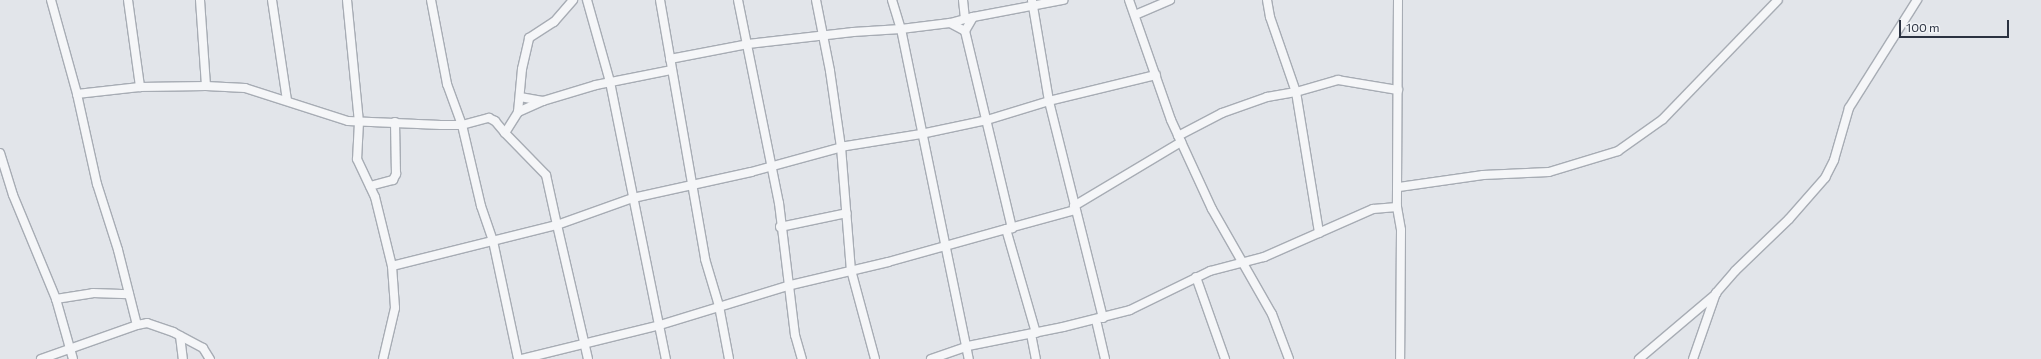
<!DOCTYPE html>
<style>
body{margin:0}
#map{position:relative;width:2041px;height:359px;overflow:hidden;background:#e2e5ea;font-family:Commissioner,sans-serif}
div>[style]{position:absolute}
.roads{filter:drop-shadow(1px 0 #a7acb4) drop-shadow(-1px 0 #a7acb4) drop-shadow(0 1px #a7acb4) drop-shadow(0 -1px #a7acb4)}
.minor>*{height:8px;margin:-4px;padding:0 4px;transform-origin:4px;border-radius:4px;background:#f5f6f8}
span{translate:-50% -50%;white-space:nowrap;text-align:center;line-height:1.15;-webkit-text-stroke:4px #f2f4f7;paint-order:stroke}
.scale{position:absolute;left:1899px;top:20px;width:110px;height:18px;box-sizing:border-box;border:2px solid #2b3241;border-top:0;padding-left:5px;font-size:12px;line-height:14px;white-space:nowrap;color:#2b3241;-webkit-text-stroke:3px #f2f4f7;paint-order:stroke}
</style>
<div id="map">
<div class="roads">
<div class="minor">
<div style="left:51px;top:0;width:98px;rotate:74.5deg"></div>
<div style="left:77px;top:94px;width:92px;rotate:77.5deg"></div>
<div style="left:97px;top:184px;width:69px;rotate:72.3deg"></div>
<div style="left:118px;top:250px;width:77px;rotate:75.8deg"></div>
<div style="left:128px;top:0;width:88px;rotate:82.1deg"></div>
<div style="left:200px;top:0;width:86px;rotate:86deg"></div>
<div style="left:272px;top:0;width:101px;rotate:81.5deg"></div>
<div style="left:347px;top:0;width:123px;rotate:84.4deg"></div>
<div style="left:359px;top:122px;width:37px;rotate:93deg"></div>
<div style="left:357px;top:159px;width:42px;rotate:64.7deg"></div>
<div style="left:375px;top:197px;width:71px;rotate:76.2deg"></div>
<div style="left:392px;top:266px;width:42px;rotate:85.9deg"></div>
<div style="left:395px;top:308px;width:52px;rotate:103.2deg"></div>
<div style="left:431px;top:0;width:86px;rotate:79.2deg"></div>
<div style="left:447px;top:84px;width:44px;rotate:69.9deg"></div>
<div style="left:462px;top:125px;width:83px;rotate:76.8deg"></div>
<div style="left:481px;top:206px;width:37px;rotate:71deg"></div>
<div style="left:493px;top:241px;width:121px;rotate:78deg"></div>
<div style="left:587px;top:0;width:85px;rotate:74.3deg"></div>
<div style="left:610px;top:82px;width:283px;rotate:78.6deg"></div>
<div style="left:660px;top:0;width:263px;rotate:80.1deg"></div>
<div style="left:705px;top:259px;width:49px;rotate:73.4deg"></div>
<div style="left:719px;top:306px;width:54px;rotate:79.3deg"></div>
<div style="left:738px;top:0;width:207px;rotate:78.6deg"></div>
<div style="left:779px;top:203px;width:133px;rotate:83.1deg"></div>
<div style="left:795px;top:335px;width:25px;rotate:74deg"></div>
<div style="left:816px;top:0;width:72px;rotate:78.8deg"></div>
<div style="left:830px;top:71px;width:77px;rotate:81.8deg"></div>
<div style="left:841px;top:147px;width:123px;rotate:85.4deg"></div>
<div style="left:851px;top:270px;width:92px;rotate:74.9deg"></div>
<div style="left:892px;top:0;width:30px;rotate:73deg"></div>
<div style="left:901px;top:29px;width:337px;rotate:78.4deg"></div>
<div style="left:963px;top:0;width:19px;rotate:84deg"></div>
<div style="left:1129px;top:0;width:127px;rotate:70.7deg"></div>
<div style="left:1171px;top:120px;width:98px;rotate:65.3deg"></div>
<div style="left:1212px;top:209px;width:121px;rotate:60.3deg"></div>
<div style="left:1272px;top:314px;width:48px;rotate:69.3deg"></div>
<div style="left:1267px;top:0;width:17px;rotate:80deg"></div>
<div style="left:1270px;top:17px;width:79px;rotate:70.9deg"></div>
<div style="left:1296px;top:92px;width:143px;rotate:80.7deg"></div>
<div style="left:1398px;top:0;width:207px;rotate:90.3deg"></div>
<div style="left:1397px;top:207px;width:23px;rotate:80deg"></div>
<div style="left:1401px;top:230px;width:129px;rotate:90.4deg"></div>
<div style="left:1135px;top:15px;width:38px;rotate:-23deg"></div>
<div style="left:950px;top:23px;width:17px;rotate:28deg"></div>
<div style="left:965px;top:31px;width:203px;rotate:76.6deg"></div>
<div style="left:965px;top:31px;width:16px;rotate:-60deg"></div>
<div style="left:973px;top:17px;width:92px;rotate:-10.7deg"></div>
<div style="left:670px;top:59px;width:79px;rotate:-10.9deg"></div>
<div style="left:748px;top:44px;width:106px;rotate:-6.5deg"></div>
<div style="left:853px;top:32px;width:48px;rotate:-3.6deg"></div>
<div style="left:901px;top:29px;width:49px;rotate:-7deg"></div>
<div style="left:950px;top:23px;width:24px;rotate:-15deg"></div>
<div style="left:77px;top:94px;width:63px;rotate:-6.3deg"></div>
<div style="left:140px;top:87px;width:66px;rotate:-0.9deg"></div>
<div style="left:206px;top:86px;width:39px;rotate:3deg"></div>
<div style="left:245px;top:88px;width:108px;rotate:17.8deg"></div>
<div style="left:348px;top:121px;width:93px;rotate:2.5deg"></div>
<div style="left:441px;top:125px;width:21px"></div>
<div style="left:462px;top:125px;width:28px;rotate:-15deg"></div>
<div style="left:489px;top:118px;width:7px;rotate:27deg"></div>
<div style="left:495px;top:121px;width:16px;rotate:50deg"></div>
<div style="left:520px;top:97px;width:23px;rotate:10deg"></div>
<div style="left:518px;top:112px;width:27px;rotate:-24deg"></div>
<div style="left:543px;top:101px;width:55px;rotate:-16.8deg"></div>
<div style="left:596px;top:85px;width:76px;rotate:-11.3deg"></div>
<div style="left:1178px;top:136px;width:50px;rotate:-27.6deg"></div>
<div style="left:1222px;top:113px;width:48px;rotate:-19.6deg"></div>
<div style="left:1267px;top:97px;width:29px;rotate:-10deg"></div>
<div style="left:1296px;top:92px;width:44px;rotate:-15.9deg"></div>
<div style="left:1338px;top:80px;width:61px;rotate:9.5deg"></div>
<div style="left:0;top:153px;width:44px;rotate:72.8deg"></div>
<div style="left:13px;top:195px;width:113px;rotate:67.5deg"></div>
<div style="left:56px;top:299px;width:62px;rotate:74.2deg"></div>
<div style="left:370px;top:186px;width:24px;rotate:-15deg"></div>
<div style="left:393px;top:180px;width:7px;rotate:-63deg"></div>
<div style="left:396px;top:174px;width:52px;rotate:-91.1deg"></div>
<div style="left:1399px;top:187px;width:85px;rotate:-8.1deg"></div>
<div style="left:1483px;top:175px;width:66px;rotate:-2.6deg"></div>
<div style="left:1549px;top:172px;width:72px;rotate:-16.9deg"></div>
<div style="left:1618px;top:151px;width:55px;rotate:-35.4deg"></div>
<div style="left:1663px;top:119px;width:165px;rotate:-46deg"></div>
<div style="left:1074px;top:206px;width:125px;rotate:-30.9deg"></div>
<div style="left:780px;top:227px;width:68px;rotate:-11.8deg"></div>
<div style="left:392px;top:266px;width:170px;rotate:-14deg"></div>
<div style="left:557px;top:225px;width:51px;rotate:-102.4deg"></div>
<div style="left:546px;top:175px;width:59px;rotate:-134.3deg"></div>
<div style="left:505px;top:133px;width:25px;rotate:-58deg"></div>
<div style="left:518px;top:112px;width:43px;rotate:-84.7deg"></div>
<div style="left:522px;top:69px;width:32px;rotate:-77deg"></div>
<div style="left:529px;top:38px;width:30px;rotate:-33deg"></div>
<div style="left:554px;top:22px;width:29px;rotate:-49deg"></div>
<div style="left:1196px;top:277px;width:87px;rotate:70.5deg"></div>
<div style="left:56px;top:299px;width:37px;rotate:-9deg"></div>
<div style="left:93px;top:293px;width:36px;rotate:2deg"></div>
<div style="left:1103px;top:318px;width:224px;rotate:-104deg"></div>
<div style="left:1049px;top:101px;width:110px;rotate:-13.7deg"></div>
<div style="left:1096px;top:320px;width:40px;rotate:77deg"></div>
<div style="left:1036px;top:333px;width:108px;rotate:-106.1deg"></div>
<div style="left:1006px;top:229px;width:72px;rotate:-15.4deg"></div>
<div style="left:1031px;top:334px;width:25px;rotate:79deg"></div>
<div style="left:180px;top:336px;width:23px;rotate:83deg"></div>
<div style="left:41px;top:359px;width:102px;rotate:-19.5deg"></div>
<div style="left:137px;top:325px;width:10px;rotate:-11deg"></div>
<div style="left:147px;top:323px;width:28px;rotate:19deg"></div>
<div style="left:173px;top:332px;width:34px;rotate:28deg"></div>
<div style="left:203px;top:348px;width:13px;rotate:58deg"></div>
<div style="left:522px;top:359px;width:142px;rotate:-13.8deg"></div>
<div style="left:660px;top:325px;width:137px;rotate:-17deg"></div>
<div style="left:791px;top:285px;width:100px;rotate:-13.3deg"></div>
<div style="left:888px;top:262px;width:123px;rotate:-15.6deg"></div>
<div style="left:588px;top:359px;width:138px;rotate:-103deg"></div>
<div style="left:557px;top:225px;width:81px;rotate:-19.6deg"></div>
<div style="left:633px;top:198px;width:121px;rotate:-12.4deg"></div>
<div style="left:751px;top:172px;width:98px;rotate:-15.3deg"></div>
<div style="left:846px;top:146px;width:76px;rotate:-9.1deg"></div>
<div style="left:921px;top:134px;width:67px;rotate:-12deg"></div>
<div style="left:987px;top:120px;width:65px;rotate:-17deg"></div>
<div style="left:1049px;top:101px;width:102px;rotate:-99.6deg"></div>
<div style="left:931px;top:359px;width:39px;rotate:-19deg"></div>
<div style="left:968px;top:346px;width:97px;rotate:-11.3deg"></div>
<div style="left:1063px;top:327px;width:69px;rotate:-14.2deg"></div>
<div style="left:1130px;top:310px;width:89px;rotate:-26deg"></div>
<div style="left:1210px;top:271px;width:56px;rotate:-14.5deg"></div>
<div style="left:1264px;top:257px;width:119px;rotate:-23.8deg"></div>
<div style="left:1373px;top:209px;width:24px;rotate:-5deg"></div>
<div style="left:1639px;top:359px;width:101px;rotate:-40.2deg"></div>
<div style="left:1693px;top:359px;width:70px;rotate:-70.8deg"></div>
<div style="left:1716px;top:293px;width:29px;rotate:-49deg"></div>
<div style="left:1735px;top:271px;width:75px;rotate:-43.9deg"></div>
<div style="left:1789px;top:219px;width:55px;rotate:-48.7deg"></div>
<div style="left:1825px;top:178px;width:20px;rotate:-63deg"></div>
<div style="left:1834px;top:160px;width:54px;rotate:-73.9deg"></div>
<div style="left:1849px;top:108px;width:128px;rotate:-57.8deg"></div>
</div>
</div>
<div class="scale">100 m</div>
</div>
